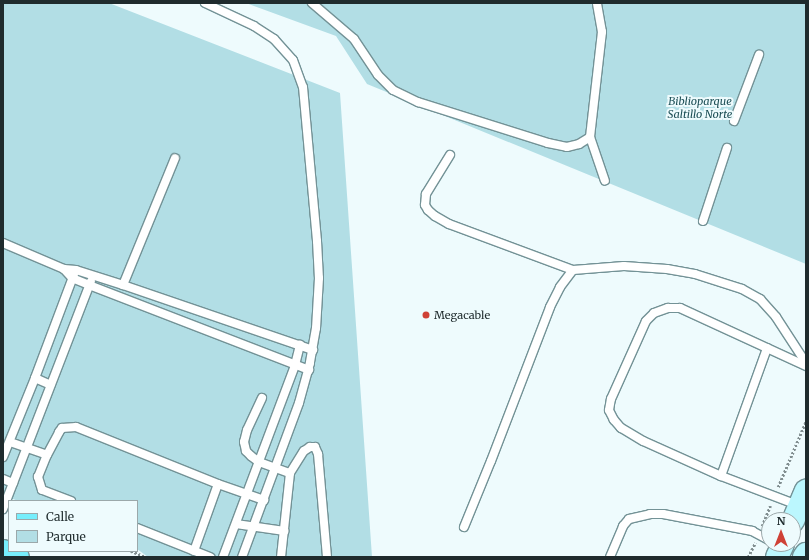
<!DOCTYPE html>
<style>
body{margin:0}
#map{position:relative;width:809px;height:560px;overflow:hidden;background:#eefbfd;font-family:Merriweather,serif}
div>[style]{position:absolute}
.green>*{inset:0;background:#b2dee5}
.path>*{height:2.5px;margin-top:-1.25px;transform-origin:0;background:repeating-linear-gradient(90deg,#818e90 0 2px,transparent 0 4px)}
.roads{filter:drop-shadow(1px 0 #739296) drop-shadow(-1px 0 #739296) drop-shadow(0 1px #739296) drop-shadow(0 -1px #739296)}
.lane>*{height:8px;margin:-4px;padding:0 4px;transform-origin:4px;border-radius:4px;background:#fff}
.secondary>*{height:22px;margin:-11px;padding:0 11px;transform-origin:11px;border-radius:11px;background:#bbf7fe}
.primary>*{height:22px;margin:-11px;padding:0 11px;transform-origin:11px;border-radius:11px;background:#76eefc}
.dots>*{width:11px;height:11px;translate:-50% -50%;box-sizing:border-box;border:2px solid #eefbfd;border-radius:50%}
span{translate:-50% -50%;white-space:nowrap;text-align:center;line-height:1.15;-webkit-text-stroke:4px #eefbfd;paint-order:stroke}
.park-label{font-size:11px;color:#1d4f56;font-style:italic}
.poi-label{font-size:11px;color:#1f2b2d}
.left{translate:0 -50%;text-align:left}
.frame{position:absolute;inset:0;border:4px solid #1f2b2d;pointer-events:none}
.legend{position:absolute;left:8px;top:500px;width:130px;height:52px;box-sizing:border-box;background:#eefbfd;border:1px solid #9ba8aa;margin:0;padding:5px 7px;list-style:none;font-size:12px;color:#1f2b2d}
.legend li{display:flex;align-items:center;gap:8px;height:20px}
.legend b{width:20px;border:1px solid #9ba8aa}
.north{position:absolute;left:761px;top:512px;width:40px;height:40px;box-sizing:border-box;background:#eefbfd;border:1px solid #9ba8aa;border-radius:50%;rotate:0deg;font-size:11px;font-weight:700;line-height:16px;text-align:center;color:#1f2b2d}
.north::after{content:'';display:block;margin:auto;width:14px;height:18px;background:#cf4136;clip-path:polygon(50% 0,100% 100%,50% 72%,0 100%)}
</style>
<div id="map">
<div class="green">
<div style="clip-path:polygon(3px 3px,109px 3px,340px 93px,372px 557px,148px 557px,137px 549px,137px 501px,18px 501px,3px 495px)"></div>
<div style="clip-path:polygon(246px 3px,806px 3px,806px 264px,367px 84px,336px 36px)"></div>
</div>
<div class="path">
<div style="left:778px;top:487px;width:72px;rotate:-67deg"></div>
<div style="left:762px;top:526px;width:22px;rotate:-68deg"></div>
<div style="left:131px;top:551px;width:16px;rotate:22deg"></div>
<div style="left:748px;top:557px;width:16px;rotate:-63deg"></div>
</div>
<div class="roads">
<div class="lane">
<div style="left:205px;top:3px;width:54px;rotate:25.1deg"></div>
<div style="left:254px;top:26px;width:24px;rotate:33deg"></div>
<div style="left:274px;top:39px;width:28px;rotate:48deg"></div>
<div style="left:293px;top:60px;width:29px;rotate:70deg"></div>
<div style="left:303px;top:87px;width:155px;rotate:84.8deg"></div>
<div style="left:317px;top:241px;width:37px;rotate:87deg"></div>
<div style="left:319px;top:278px;width:50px;rotate:93.4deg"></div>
<div style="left:316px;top:328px;width:36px;rotate:100deg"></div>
<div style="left:310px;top:363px;width:41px;rotate:105.4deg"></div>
<div style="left:299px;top:403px;width:164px;rotate:110.3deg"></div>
<div style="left:312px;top:3px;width:55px;rotate:40.6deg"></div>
<div style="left:354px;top:39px;width:43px;rotate:56.3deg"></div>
<div style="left:378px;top:75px;width:21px;rotate:45deg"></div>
<div style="left:393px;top:90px;width:28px;rotate:26deg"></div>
<div style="left:418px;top:102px;width:136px;rotate:17.5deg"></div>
<div style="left:548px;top:143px;width:19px;rotate:12deg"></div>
<div style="left:567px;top:147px;width:12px;rotate:-14deg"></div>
<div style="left:579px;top:144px;width:13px;rotate:-32deg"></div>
<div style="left:590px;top:137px;width:106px;rotate:-83.5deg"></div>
<div style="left:602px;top:32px;width:29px;rotate:-100deg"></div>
<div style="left:734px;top:121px;width:71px;rotate:-69.3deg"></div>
<div style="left:590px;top:137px;width:46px;rotate:71.2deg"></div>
<div style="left:450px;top:155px;width:46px;rotate:121.6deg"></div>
<div style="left:426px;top:194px;width:11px;rotate:95deg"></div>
<div style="left:425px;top:205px;width:6px;rotate:59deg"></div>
<div style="left:428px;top:210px;width:9px;rotate:41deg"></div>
<div style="left:435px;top:216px;width:16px;rotate:30deg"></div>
<div style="left:449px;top:224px;width:132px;rotate:20.4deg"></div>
<div style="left:703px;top:221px;width:77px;rotate:-71.8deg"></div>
<div style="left:3px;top:243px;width:66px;rotate:23.1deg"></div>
<div style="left:64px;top:269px;width:12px;rotate:5deg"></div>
<div style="left:76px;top:270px;width:49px;rotate:17.7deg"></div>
<div style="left:123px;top:285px;width:201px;rotate:18.9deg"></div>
<div style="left:64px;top:269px;width:12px;rotate:48deg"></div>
<div style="left:72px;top:278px;width:18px;rotate:22deg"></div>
<div style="left:89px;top:285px;width:236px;rotate:21.1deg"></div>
<div style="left:123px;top:285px;width:137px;rotate:-67.7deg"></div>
<div style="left:35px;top:378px;width:17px;rotate:24deg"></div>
<div style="left:262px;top:398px;width:35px;rotate:115deg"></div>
<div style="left:247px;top:430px;width:12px;rotate:104deg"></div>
<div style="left:244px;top:442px;width:9px;rotate:77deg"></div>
<div style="left:246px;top:451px;width:7px;rotate:45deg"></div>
<div style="left:251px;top:456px;width:10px;rotate:37deg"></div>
<div style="left:259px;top:462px;width:33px;rotate:20deg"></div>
<div style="left:290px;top:473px;width:84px;rotate:96.1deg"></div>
<div style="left:10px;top:442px;width:39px;rotate:19deg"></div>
<div style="left:3px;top:457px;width:85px;rotate:-67.9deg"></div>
<div style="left:35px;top:378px;width:111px;rotate:-69.4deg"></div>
<div style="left:290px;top:473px;width:26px;rotate:-58deg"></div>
<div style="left:304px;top:451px;width:7px;rotate:-34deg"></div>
<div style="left:310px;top:447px;width:5px"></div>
<div style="left:315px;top:447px;width:8px;rotate:67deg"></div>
<div style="left:318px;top:454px;width:103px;rotate:85deg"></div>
<div style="left:721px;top:476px;width:136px;rotate:-70.2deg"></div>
<div style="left:3px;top:479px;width:11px;rotate:22deg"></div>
<div style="left:71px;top:501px;width:31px;rotate:-159deg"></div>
<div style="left:42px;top:490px;width:14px;rotate:-107deg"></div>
<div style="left:38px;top:477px;width:24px;rotate:-68deg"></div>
<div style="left:47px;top:455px;width:26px;rotate:-62deg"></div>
<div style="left:59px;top:432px;width:5px;rotate:-53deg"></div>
<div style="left:62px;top:428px;width:14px;rotate:-4deg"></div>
<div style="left:76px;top:427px;width:153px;rotate:21.9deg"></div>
<div style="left:218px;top:484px;width:49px;rotate:19.2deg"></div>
<div style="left:800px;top:506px;width:85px;rotate:-159.2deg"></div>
<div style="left:721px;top:476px;width:85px;rotate:-155.8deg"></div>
<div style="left:643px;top:441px;width:26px;rotate:-149deg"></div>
<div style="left:621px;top:428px;width:11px;rotate:-131deg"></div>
<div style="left:614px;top:420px;width:11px;rotate:-117deg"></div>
<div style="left:609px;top:410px;width:11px;rotate:-80deg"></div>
<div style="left:611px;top:399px;width:85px;rotate:-65.8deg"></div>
<div style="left:646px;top:321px;width:11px;rotate:-45deg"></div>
<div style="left:654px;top:313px;width:15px;rotate:-20deg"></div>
<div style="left:668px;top:308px;width:12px"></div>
<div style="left:680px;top:308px;width:139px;rotate:24.7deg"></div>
<div style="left:3px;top:509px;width:244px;rotate:-68.9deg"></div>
<div style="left:236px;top:524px;width:49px;rotate:8.3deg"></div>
<div style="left:464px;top:527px;width:71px;rotate:-67.8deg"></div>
<div style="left:491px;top:461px;width:165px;rotate:-69deg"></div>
<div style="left:550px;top:307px;width:22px;rotate:-63deg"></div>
<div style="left:560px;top:287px;width:21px;rotate:-53deg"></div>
<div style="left:573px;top:270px;width:51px;rotate:-4.5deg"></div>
<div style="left:624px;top:266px;width:43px;rotate:4deg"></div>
<div style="left:667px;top:269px;width:28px;rotate:10deg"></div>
<div style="left:695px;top:274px;width:49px;rotate:17.7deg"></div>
<div style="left:742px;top:289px;width:21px;rotate:29deg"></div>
<div style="left:760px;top:299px;width:24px;rotate:48deg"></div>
<div style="left:776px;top:317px;width:55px;rotate:56.9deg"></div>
<div style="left:137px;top:528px;width:79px;rotate:21.7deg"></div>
<div style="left:194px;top:551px;width:71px;rotate:-70.3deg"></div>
<div style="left:223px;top:557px;width:205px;rotate:-69.4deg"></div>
<div style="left:295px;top:365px;width:21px;rotate:-76deg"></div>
<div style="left:610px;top:557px;width:34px;rotate:-67deg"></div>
<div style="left:623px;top:526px;width:9px;rotate:-49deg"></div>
<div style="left:629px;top:519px;width:22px;rotate:-13deg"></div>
<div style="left:650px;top:514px;width:13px"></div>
<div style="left:663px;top:514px;width:91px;rotate:10.8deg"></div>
<div style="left:752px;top:531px;width:19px;rotate:28deg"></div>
</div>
<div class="secondary">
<div style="left:793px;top:521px;width:33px;rotate:-67deg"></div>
<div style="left:777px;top:557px;width:14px;rotate:-65deg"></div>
<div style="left:804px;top:557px;width:4px;rotate:-56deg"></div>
</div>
<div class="primary">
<div style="left:3px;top:551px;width:16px;rotate:22deg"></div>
</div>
</div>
<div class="dots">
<div style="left:426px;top:315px;background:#cf4136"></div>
</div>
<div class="park-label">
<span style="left:700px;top:108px">Biblioparque<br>Saltillo Norte</span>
</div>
<div class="poi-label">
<span class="left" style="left:434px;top:315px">Megacable</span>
</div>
<div class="frame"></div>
<ul class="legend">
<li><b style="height:5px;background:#76eefc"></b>Calle</li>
<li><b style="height:11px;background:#b2dee5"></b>Parque</li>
</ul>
<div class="north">N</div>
</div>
